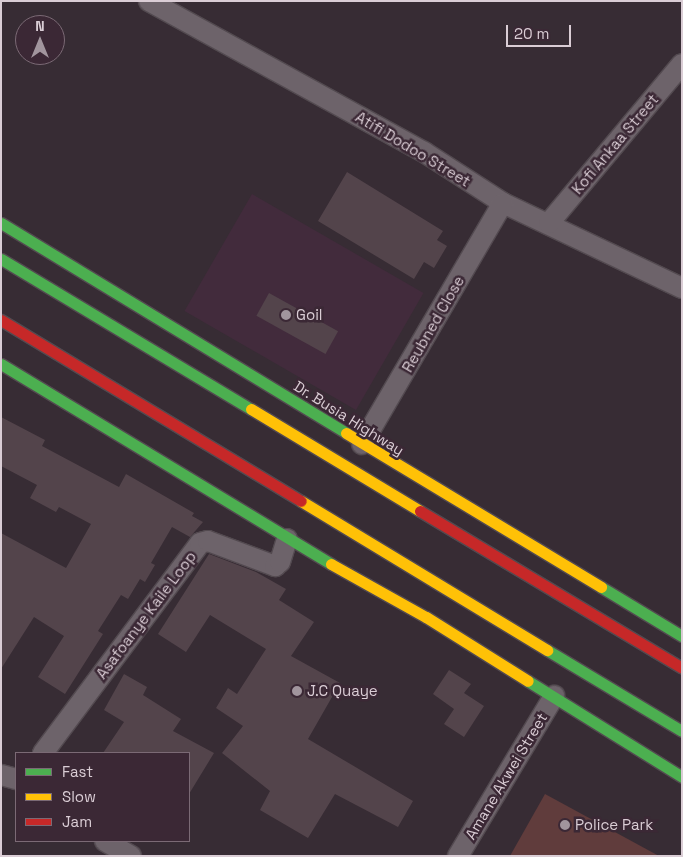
<!DOCTYPE html>
<style>
body{margin:0}
#map{position:relative;width:683px;height:857px;overflow:hidden;background:#372c34;font-family:"Space Grotesk",sans-serif}
div>[style]{position:absolute}
.built>*{inset:0;background:#422b3c;transform-origin:0 0}
.green>*{inset:0;background:#603c3c}
.building>*{inset:0;background:#53444b;transform-origin:0 0}
.roads{filter:drop-shadow(1px 0 #534a50) drop-shadow(-1px 0 #534a50) drop-shadow(0 1px #534a50) drop-shadow(0 -1px #534a50)}
.street>*{height:20px;margin:-10px;padding:0 10px;transform-origin:10px;border-radius:10px;background:#6d636a}
.fast>*{height:11px;margin:-5.5px;padding:0 5.5px;transform-origin:5.5px;border-radius:5.5px;background:#4caf50}
.slow>*{height:11px;margin:-5.5px;padding:0 5.5px;transform-origin:5.5px;border-radius:5.5px;background:#ffc107}
.jam>*{height:11px;margin:-5.5px;padding:0 5.5px;transform-origin:5.5px;border-radius:5.5px;background:#c62828}
.dots>*{width:14px;height:14px;translate:-50% -50%;box-sizing:border-box;border:2px solid #3b2835;border-radius:50%}
span{translate:-50% -50%;white-space:nowrap;text-align:center;line-height:1.15;-webkit-text-stroke:5px #3b2835;paint-order:stroke}
.street-label{font-size:15px;color:#dacdd5}
.poi-label{font-size:15px;color:#dacdd5}
.left{translate:0 -50%;text-align:left}
.frame{position:absolute;inset:0;border:2px solid #dacdd5;pointer-events:none}
.legend{position:absolute;left:15px;top:752px;width:175px;height:90px;box-sizing:border-box;background:#3b2835;border:1px solid #7b6a75;margin:0;padding:6px 9px;list-style:none;font-size:15px;color:#dacdd5}
.legend li{display:flex;align-items:center;gap:10px;height:25px}
.legend b{width:25px;border:1px solid #7b6a75}
.north{position:absolute;left:15px;top:15px;width:50px;height:50px;box-sizing:border-box;background:#3b2835;border:1px solid #7b6a75;border-radius:50%;rotate:0deg;font-size:14px;font-weight:700;line-height:20px;text-align:center;color:#dacdd5}
.north::after{content:'';display:block;margin:auto;width:18px;height:22px;background:#a1959d;clip-path:polygon(50% 0,100% 100%,50% 72%,0 100%)}
.scale{position:absolute;left:506px;top:25px;width:65px;height:22px;box-sizing:border-box;border:2px solid #dacdd5;border-top:0;padding-left:6px;font-size:15px;line-height:18px;white-space:nowrap;color:#dacdd5;-webkit-text-stroke:4px #3b2835;paint-order:stroke}
</style>
<div id="map">
<div class="built">
<div style="left:252px;top:194px;width:198px;height:135px;rotate:30deg"></div>
</div>
<div class="green">
<div style="clip-path:polygon(545px 794px,659px 856px,510px 856px)"></div>
</div>
<div class="building">
<div style="clip-path:polygon(347px 172px,443px 231px,437px 240px,447px 246px,434px 268px,424px 262px,414px 279px,318px 221px)"></div>
<div style="left:269px;top:293px;width:79px;height:26px;rotate:29deg"></div>
<div style="clip-path:polygon(1px 417px,45px 440px,42px 446px,119px 487px,126px 474px,194px 513px,192px 516px,203px 522px,190px 537px,172px 527px,151px 563px,155px 565px,145px 582px,140px 579px,128px 599px,121px 595px,98px 631px,103px 634px,65px 694px,38px 677px,64px 636px,34px 617px,1px 669px,1px 533px,66px 568px,91px 524px,59px 507px,56px 512px,30px 498px,37px 485px,1px 466px)"></div>
<div style="clip-path:polygon(209px 554px,256px 572px,286px 589px,279px 600px,314px 622px,291px 656px,340px 683px,308px 739px,413px 801px,398px 827px,335px 794px,308px 838px,260px 810px,270px 791px,222px 753px,243px 726px,216px 708px,228px 688px,237px 694px,266px 649px,210px 615px,186px 652px,158px 634px)"></div>
<div style="clip-path:polygon(449px 670px,471px 684px,464px 693px,484px 706px,464px 737px,444px 724px,454px 709px,433px 694px)"></div>
<div style="clip-path:polygon(124px 674px,147px 687px,143px 695px,181px 719px,173px 731px,214px 753px,189px 794px,189px 753px,103px 753px,124px 722px,104px 710px)"></div>
</div>
<div class="roads">
<div class="street">
<div style="left:149px;top:1px;width:314px;rotate:28.8deg"></div>
<div style="left:424px;top:152px;width:94px;rotate:32.8deg"></div>
<div style="left:503px;top:203px;width:198px;rotate:25.4deg"></div>
<div style="left:549px;top:223px;width:207px;rotate:-50.1deg"></div>
<div style="left:362px;top:444px;width:279px;rotate:-59.7deg"></div>
<div style="left:43px;top:753px;width:262px;rotate:-53.2deg"></div>
<div style="left:200px;top:543px;width:8px;rotate:-14deg"></div>
<div style="left:208px;top:541px;width:72px;rotate:20.5deg"></div>
<div style="left:275px;top:566px;width:6px;rotate:-39deg"></div>
<div style="left:280px;top:562px;width:24px;rotate:-73deg"></div>
<div style="left:1px;top:775px;width:16px;rotate:15deg"></div>
<div style="left:105px;top:841px;width:30px;rotate:30deg"></div>
<div style="left:458px;top:856px;width:187px;rotate:-59deg"></div>
</div>
<div class="fast">
<div style="left:1px;top:223px;width:404px;rotate:31.3deg"></div>
<div style="left:1px;top:259px;width:292px;rotate:31deg"></div>
<div style="left:1px;top:364px;width:386px;rotate:31.2deg"></div>
<div style="left:601px;top:587px;width:95px;rotate:31.2deg"></div>
<div style="left:547px;top:650px;width:157px;rotate:31deg"></div>
<div style="left:528px;top:681px;width:181px;rotate:31.9deg"></div>
</div>
<div class="slow">
<div style="left:251px;top:409px;width:197px;rotate:31.1deg"></div>
<div style="left:346px;top:433px;width:298px;rotate:31.1deg"></div>
<div style="left:301px;top:501px;width:288px;rotate:31.2deg"></div>
<div style="left:331px;top:564px;width:109px;rotate:29.2deg"></div>
<div style="left:426px;top:617px;width:120px;rotate:32.1deg"></div>
</div>
<div class="jam">
<div style="left:1px;top:320px;width:350px;rotate:31.1deg"></div>
<div style="left:420px;top:511px;width:305px;rotate:30.9deg"></div>
</div>
</div>
<div class="dots">
<div style="left:286px;top:315px;background:#a1959d"></div>
<div style="left:297px;top:691px;background:#a1959d"></div>
<div style="left:565px;top:825px;background:#a1959d"></div>
</div>
<div class="street-label">
<span style="left:615px;top:144px;rotate:-50deg">Kofi Ankaa Street</span>
<span style="left:413px;top:149px;rotate:31deg">Atifi Dodoo Street</span>
<span style="left:433px;top:324px;rotate:-60deg">Reubned Close</span>
<span style="left:349px;top:418px;rotate:32deg">Dr. Busia Highway</span>
<span style="left:146px;top:615px;rotate:-53deg">Asafoanye Kaile Loop</span>
<span style="left:506px;top:776px;rotate:-59deg">Amane Akwei Street</span>
</div>
<div class="poi-label">
<span class="left" style="left:296px;top:315px">Goil</span>
<span class="left" style="left:307px;top:691px">J.C Quaye</span>
<span class="left" style="left:575px;top:825px">Police Park</span>
</div>
<div class="frame"></div>
<ul class="legend">
<li><b style="height:6px;background:#4caf50"></b>Fast</li>
<li><b style="height:6px;background:#ffc107"></b>Slow</li>
<li><b style="height:6px;background:#c62828"></b>Jam</li>
</ul>
<div class="north">N</div>
<div class="scale">20 m</div>
</div>
